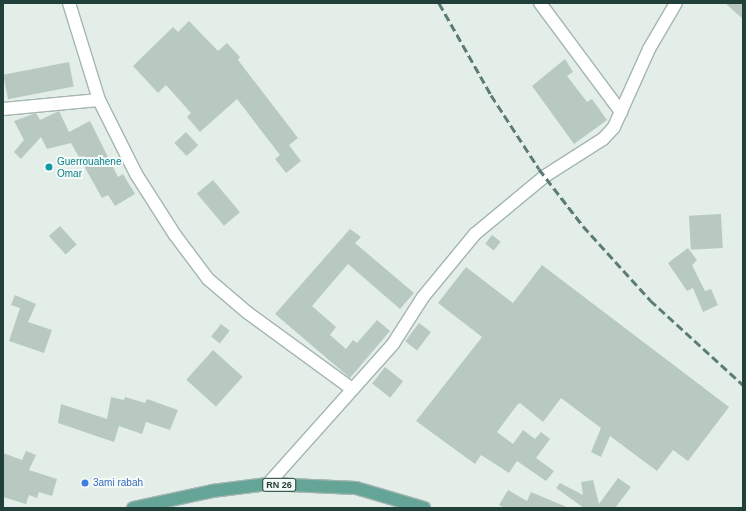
<!DOCTYPE html>
<style>
body{margin:0}
#map{position:relative;width:746px;height:511px;overflow:hidden;background:#e3eee9;font-family:Helvetica,sans-serif}
div>[style]{position:absolute}
.building>*{inset:0;background:#b8c9c2;transform-origin:0 0}
.roads{filter:drop-shadow(1px 0 #a5b6b1) drop-shadow(-1px 0 #a5b6b1) drop-shadow(0 1px #a5b6b1) drop-shadow(0 -1px #a5b6b1)}
.minor>*{height:12px;margin:-6px;padding:0 6px;transform-origin:6px;border-radius:6px;background:#fff}
.major>*{height:12px;margin:-6px;padding:0 6px;transform-origin:6px;border-radius:6px;background:#65a597}
.rail>*{height:3px;margin-top:-1.5px;transform-origin:0;background:repeating-linear-gradient(90deg,#5c7b74 0 8px,transparent 0 12px)}
.dots>*{width:11px;height:11px;translate:-50% -50%;box-sizing:border-box;border:2px solid #f4faf7;border-radius:50%}
span{translate:-50% -50%;white-space:nowrap;text-align:center;line-height:1.15;-webkit-text-stroke:4px #f4faf7;paint-order:stroke}
.shield-label span{padding:1px 3px;background:#f4faf7;border:1px solid;border-radius:3px;-webkit-text-stroke-width:0}
.shield-label{font-size:9px;color:#214039;font-weight:700}
.culture-label{font-size:10px;color:#0d838f}
.left{translate:0 -50%;text-align:left}
.shop-label{font-size:10px;color:#366cbe}
.frame{position:absolute;inset:0;border:4px solid #214039;pointer-events:none}
</style>
<div id="map">
<div class="building">
<div style="clip-path:polygon(725px 3px,743px 3px,743px 19px)"></div>
<div style="clip-path:polygon(189px 21px,218px 51px,227px 43px,240px 57px,238px 60px,298px 138px,289px 145px,301px 161px,286px 173px,275px 159px,280px 155px,237px 99px,200px 132px,187px 117px,191px 113px,166px 85px,158px 93px,133px 66px,173px 27px,178px 32px)"></div>
<div style="clip-path:polygon(565px 59px,573px 72px,567px 76px,587px 102px,592px 99px,607px 120px,574px 144px,532px 86px)"></div>
<div style="left:69px;top:62px;width:25px;height:67px;rotate:79deg"></div>
<div style="clip-path:polygon(59px 111px,69px 132px,90px 121px,118px 177px,123px 174px,135px 194px,115px 206px,108px 195px,102px 198px,71px 143px,47px 149px,41px 137px,21px 159px,14px 152px,24px 140px,14px 121px,36px 113px,40px 120px)"></div>
<div style="left:186px;top:132px;width:18px;height:16px;rotate:47deg"></div>
<div style="left:213px;top:180px;width:42px;height:21px;rotate:50deg"></div>
<div style="left:721px;top:214px;width:34px;height:32px;rotate:87deg"></div>
<div style="left:60px;top:226px;width:25px;height:15px;rotate:48deg"></div>
<div style="clip-path:polygon(350px 229px,361px 237px,355px 243px,414px 293px,400px 309px,348px 264px,312px 306px,336px 327px,330px 335px,346px 349px,353px 340px,357px 343px,377px 320px,390px 331px,350px 378px,275px 314px)"></div>
<div style="left:492px;top:235px;width:11px;height:11px;rotate:38deg"></div>
<div style="clip-path:polygon(688px 248px,697px 260px,692px 265px,705px 291px,711px 289px,718px 305px,703px 312px,693px 288px,687px 291px,668px 263px)"></div>
<div style="clip-path:polygon(542px 265px,729px 407px,688px 461px,673px 450px,657px 471px,610px 436px,601px 457px,591px 452px,601px 428px,561px 398px,543px 422px,520px 403px,517px 405px,497px 432px,513px 444px,523px 430px,535px 439px,541px 432px,550px 439px,536px 458px,554px 471px,546px 481px,517px 461px,509px 473px,481px 455px,475px 464px,416px 421px,482px 337px,438px 303px,466px 267px,513px 303px)"></div>
<div style="clip-path:polygon(15px 295px,36px 304px,28px 322px,52px 330px,44px 353px,9px 341px,20px 308px,11px 305px)"></div>
<div style="left:419px;top:323px;width:15px;height:23px;rotate:37deg"></div>
<div style="left:221px;top:324px;width:11px;height:16px;rotate:38deg"></div>
<div style="left:213px;top:350px;width:40px;height:40px;rotate:42deg"></div>
<div style="left:385px;top:367px;width:23px;height:21px;rotate:38deg"></div>
<div style="clip-path:polygon(111px 397px,124px 400px,125px 397px,145px 403px,147px 399px,178px 410px,170px 430px,146px 422px,142px 434px,119px 426px,114px 442px,58px 423px,61px 404px,107px 419px)"></div>
<div style="clip-path:polygon(26px 451px,36px 455px,29px 470px,57px 479px,52px 496px,39px 492px,37px 498px,29px 495px,26px 504px,3px 497px,3px 453px,22px 460px)"></div>
<div style="clip-path:polygon(618px 478px,631px 487px,615px 508px,584px 508px,556px 488px,560px 483px,583px 495px,581px 482px,593px 480px,599px 504px)"></div>
<div style="clip-path:polygon(508px 490px,527px 501px,531px 492px,569px 508px,505px 508px,499px 505px)"></div>
</div>
<div class="roads">
<div class="minor">
<div style="left:69px;top:3px;width:102px;rotate:72.8deg"></div>
<div style="left:99px;top:100px;width:83px;rotate:63.4deg"></div>
<div style="left:136px;top:174px;width:72px;rotate:57.4deg"></div>
<div style="left:175px;top:235px;width:55px;rotate:53.1deg"></div>
<div style="left:208px;top:279px;width:52px;rotate:40.4deg"></div>
<div style="left:248px;top:313px;width:127px;rotate:36.1deg"></div>
<div style="left:540px;top:3px;width:136px;rotate:53.4deg"></div>
<div style="left:3px;top:109px;width:96px;rotate:-5.4deg"></div>
<div style="left:268px;top:484px;width:188px;rotate:-48.2deg"></div>
<div style="left:393px;top:344px;width:56px;rotate:-57.4deg"></div>
<div style="left:423px;top:297px;width:82px;rotate:-50.5deg"></div>
<div style="left:475px;top:234px;width:91px;rotate:-39.6deg"></div>
<div style="left:545px;top:176px;width:69px;rotate:-32.5deg"></div>
<div style="left:603px;top:139px;width:16px;rotate:-47deg"></div>
<div style="left:614px;top:127px;width:85px;rotate:-65.8deg"></div>
<div style="left:649px;top:49px;width:53px;rotate:-59.6deg"></div>
</div>
<div class="major">
<div style="left:133px;top:508px;width:81px;rotate:-12.1deg"></div>
<div style="left:212px;top:491px;width:56px;rotate:-7.1deg"></div>
<div style="left:268px;top:484px;width:88px;rotate:2.6deg"></div>
<div style="left:356px;top:488px;width:71px;rotate:16.4deg"></div>
</div>
</div>
<div class="rail">
<div style="left:439px;top:3px;width:106px;rotate:60.5deg"></div>
<div style="left:491px;top:95px;width:88px;rotate:57deg"></div>
<div style="left:539px;top:169px;width:72px;rotate:52.3deg"></div>
<div style="left:583px;top:226px;width:100px;rotate:47.8deg"></div>
<div style="left:650px;top:300px;width:126px;rotate:42.4deg"></div>
</div>
<div class="dots">
<div style="left:49px;top:167px;background:#0f9aa8"></div>
<div style="left:85px;top:483px;background:#3f7fe0"></div>
</div>
<div class="shield-label">
<span style="left:279px;top:485px">RN 26</span>
</div>
<div class="culture-label">
<span class="left" style="left:57px;top:167px">Guerrouahene<br>Omar</span>
</div>
<div class="shop-label">
<span class="left" style="left:93px;top:483px">3ami rabah</span>
</div>
<div class="frame"></div>
</div>
